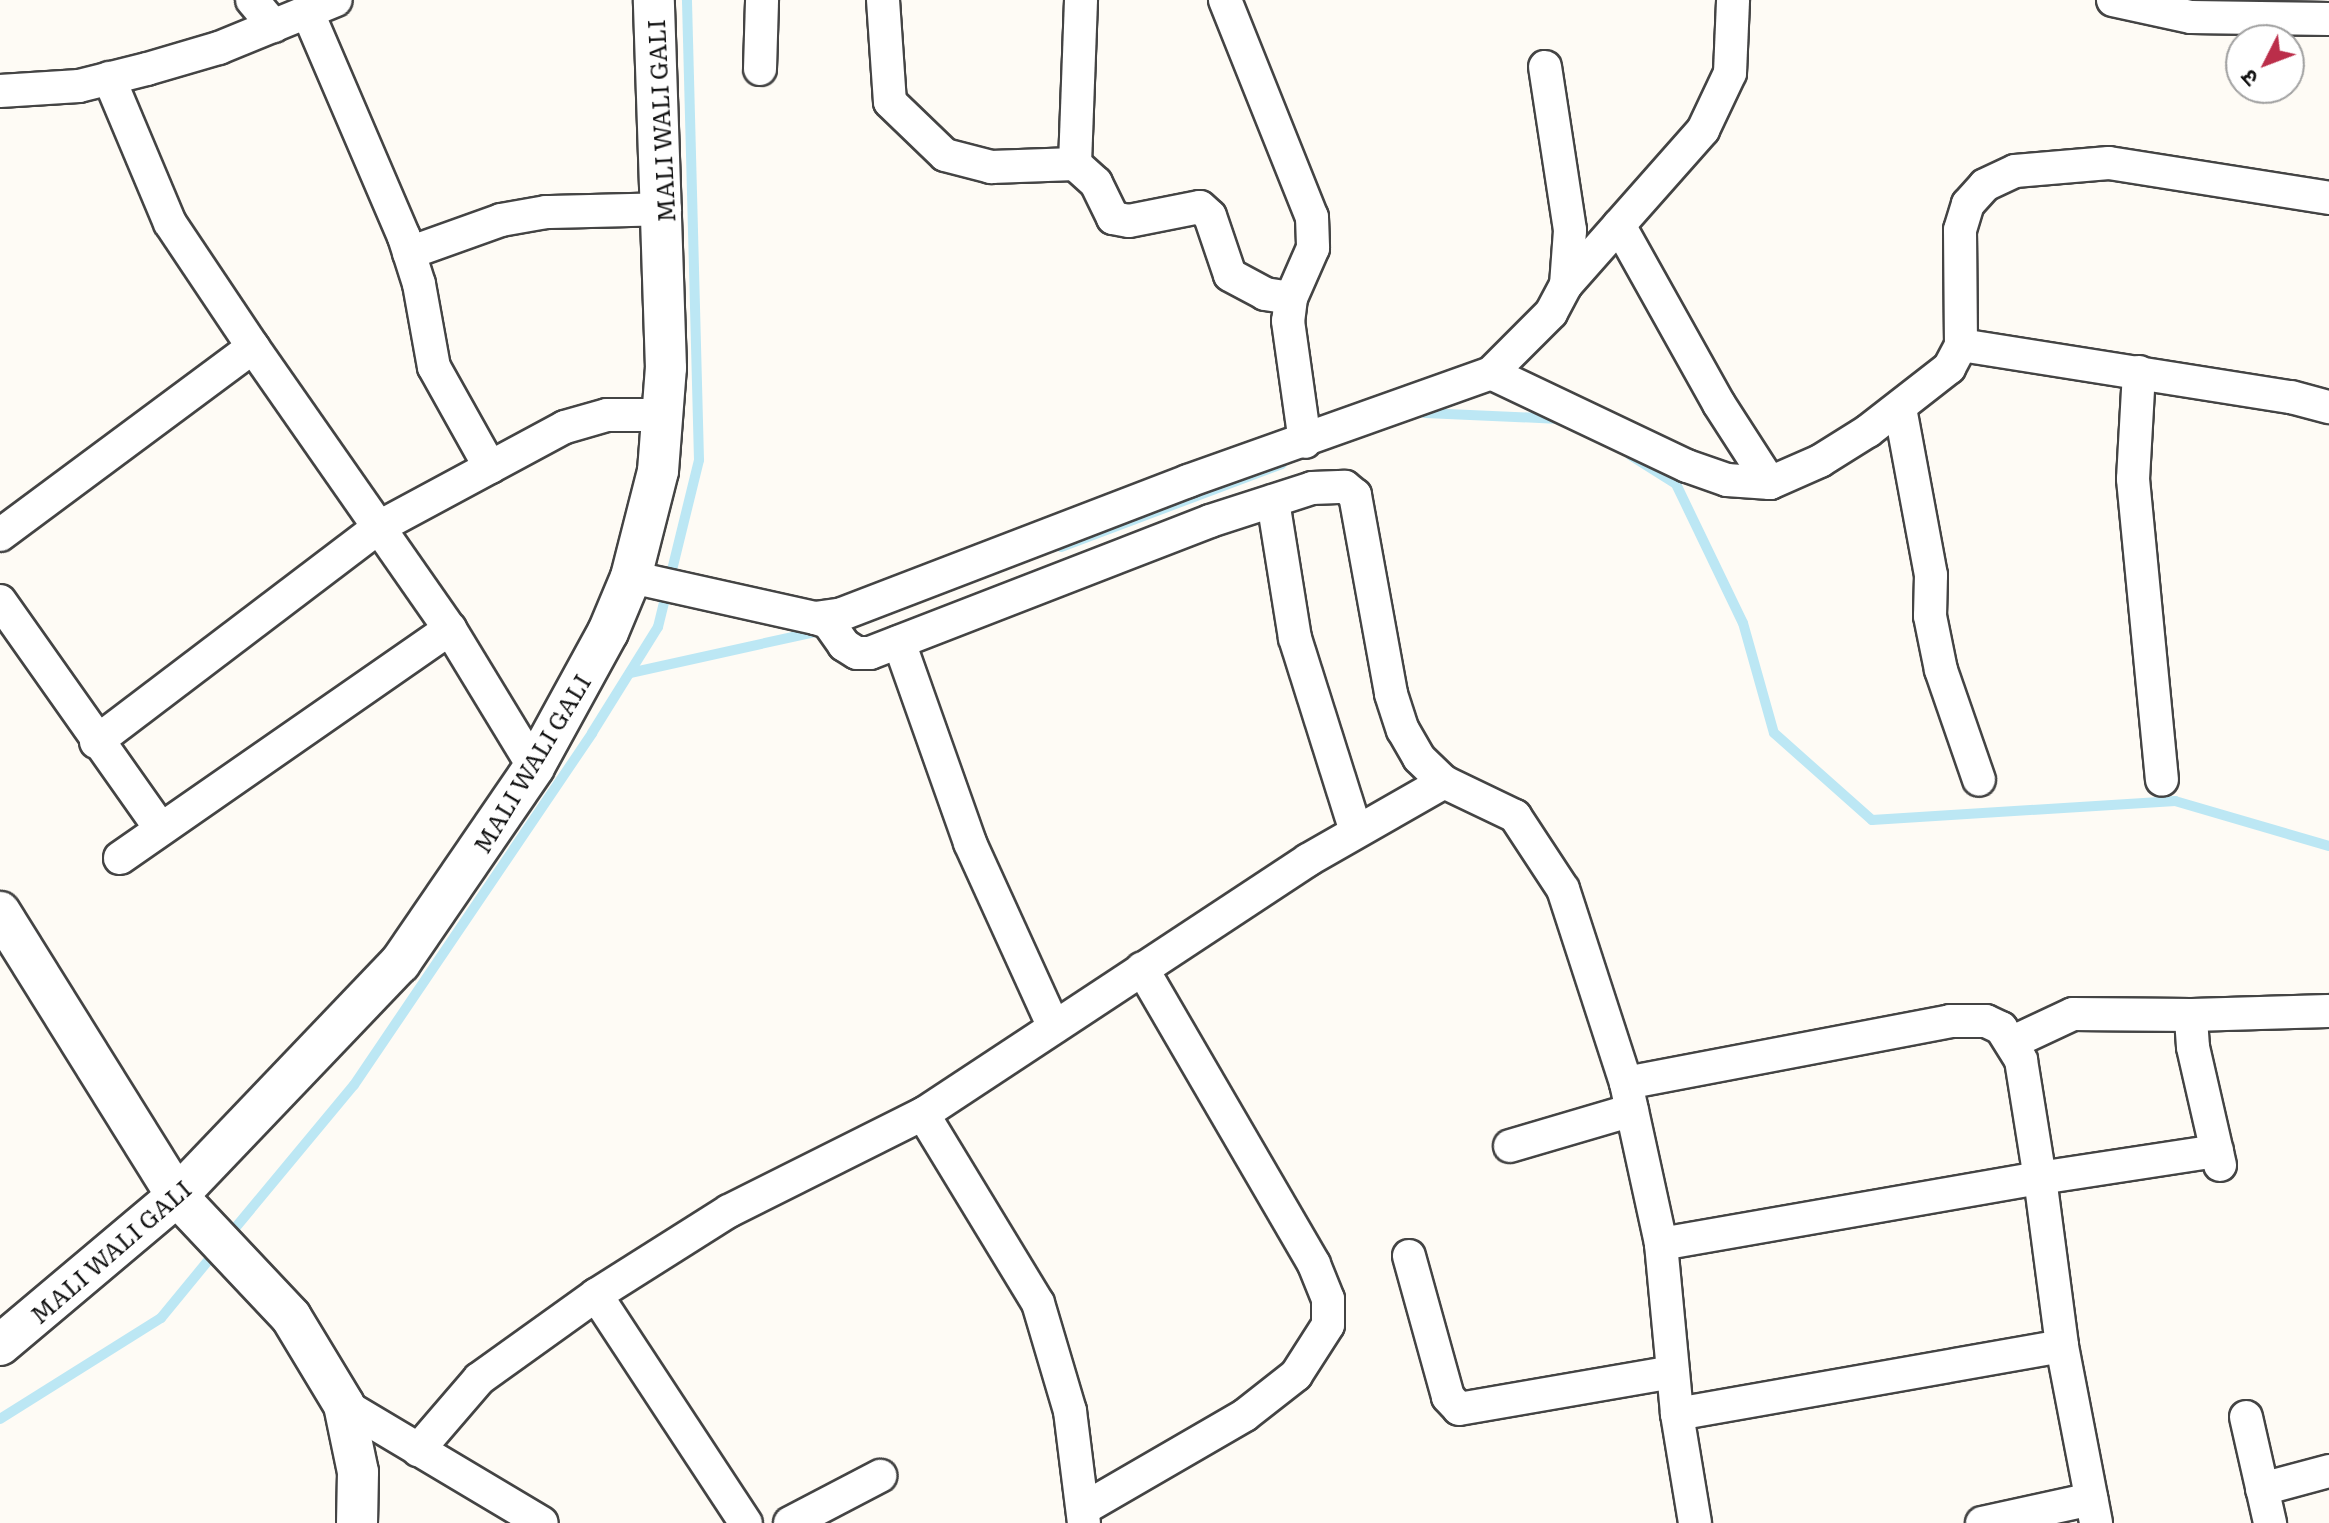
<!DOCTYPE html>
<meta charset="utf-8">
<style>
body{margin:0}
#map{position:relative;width:2329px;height:1523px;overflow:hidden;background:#fefbf5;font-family:Literata,"Noto Sans Devanagari",serif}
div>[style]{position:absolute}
.stream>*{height:10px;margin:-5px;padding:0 5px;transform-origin:5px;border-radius:5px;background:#bce7f4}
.roads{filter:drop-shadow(2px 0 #444) drop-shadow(-2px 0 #444) drop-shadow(0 2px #444) drop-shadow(0 -2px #444)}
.minor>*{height:32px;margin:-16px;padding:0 16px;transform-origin:16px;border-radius:16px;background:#fff}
.tertiary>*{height:40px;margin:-20px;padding:0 20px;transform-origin:20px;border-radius:20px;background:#fff}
span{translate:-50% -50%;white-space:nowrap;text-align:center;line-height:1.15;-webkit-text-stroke:8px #fff;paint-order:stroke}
.street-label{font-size:24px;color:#111}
.north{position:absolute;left:2225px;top:24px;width:80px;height:80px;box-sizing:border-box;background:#fff;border:2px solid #a0a0a0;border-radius:50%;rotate:228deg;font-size:22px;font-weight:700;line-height:32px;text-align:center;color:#111}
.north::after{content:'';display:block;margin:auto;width:28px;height:36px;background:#bb2e4a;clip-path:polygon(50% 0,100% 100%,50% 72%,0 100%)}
</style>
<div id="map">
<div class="stream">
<div style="left:1425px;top:413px;width:135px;rotate:2.5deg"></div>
<div style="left:1630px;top:455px;width:54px;rotate:32.2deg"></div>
<div style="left:1676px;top:484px;width:154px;rotate:64.3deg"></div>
<div style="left:1743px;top:623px;width:114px;rotate:74.3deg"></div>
<div style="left:1774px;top:733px;width:131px;rotate:41.6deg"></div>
<div style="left:1872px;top:820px;width:304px;rotate:-3.6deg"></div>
<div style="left:2175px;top:801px;width:160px;rotate:16.3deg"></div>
<div style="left:1061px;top:547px;width:236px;rotate:-20.6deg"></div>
<div style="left:630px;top:673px;width:194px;rotate:-12.5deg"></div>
<div style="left:226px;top:1239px;width:200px;rotate:-50.3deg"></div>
<div style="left:354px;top:1085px;width:425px;rotate:-55.9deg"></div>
<div style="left:592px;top:733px;width:125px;rotate:-58.1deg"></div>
<div style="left:658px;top:627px;width:172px;rotate:-76.2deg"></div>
<div style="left:699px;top:460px;width:460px;rotate:-91.5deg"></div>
<div style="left:0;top:1419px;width:190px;rotate:-32.1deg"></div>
<div style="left:161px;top:1318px;width:87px;rotate:-50.6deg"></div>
</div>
<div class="roads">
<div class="minor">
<div style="left:252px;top:0;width:34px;rotate:50deg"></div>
<div style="left:883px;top:0;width:102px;rotate:86.1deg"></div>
<div style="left:890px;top:102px;width:76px;rotate:43.9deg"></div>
<div style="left:945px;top:155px;width:48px;rotate:14.6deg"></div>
<div style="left:991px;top:167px;width:84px;rotate:-2deg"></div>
<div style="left:1075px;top:164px;width:28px;rotate:42deg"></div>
<div style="left:1096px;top:183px;width:39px;rotate:64deg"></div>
<div style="left:1113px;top:218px;width:16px;rotate:11deg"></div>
<div style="left:1129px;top:221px;width:72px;rotate:-11.2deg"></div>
<div style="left:1200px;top:207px;width:13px;rotate:42deg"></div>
<div style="left:1210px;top:216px;width:62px;rotate:71.3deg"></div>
<div style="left:1230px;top:275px;width:40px;rotate:28deg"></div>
<div style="left:1265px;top:294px;width:26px;rotate:9deg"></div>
<div style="left:1225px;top:0;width:234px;rotate:68.2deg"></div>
<div style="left:1312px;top:217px;width:31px;rotate:88deg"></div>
<div style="left:1313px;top:248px;width:55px;rotate:113.7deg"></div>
<div style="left:1291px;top:298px;width:23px;rotate:97deg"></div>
<div style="left:1288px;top:321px;width:122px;rotate:82deg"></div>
<div style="left:2113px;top:0;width:80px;rotate:12.3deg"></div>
<div style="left:2191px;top:17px;width:138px;rotate:0.8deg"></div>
<div style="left:308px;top:13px;width:244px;rotate:66.8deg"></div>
<div style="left:404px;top:237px;width:49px;rotate:72.3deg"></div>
<div style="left:419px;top:284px;width:84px;rotate:79.8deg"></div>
<div style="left:434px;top:367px;width:115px;rotate:60.8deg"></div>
<div style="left:760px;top:69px;width:69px;rotate:-88.3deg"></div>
<div style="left:109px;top:78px;width:157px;rotate:67.2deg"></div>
<div style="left:170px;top:223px;width:149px;rotate:56.2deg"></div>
<div style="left:0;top:91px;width:79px;rotate:-3.6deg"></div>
<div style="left:79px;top:86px;width:70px;rotate:-14deg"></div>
<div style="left:147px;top:69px;width:75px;rotate:-16.3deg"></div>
<div style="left:219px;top:48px;width:126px;rotate:-22.3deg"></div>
<div style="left:1075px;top:164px;width:164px;rotate:-87.9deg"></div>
<div style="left:1619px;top:225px;width:205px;rotate:60.8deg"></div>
<div style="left:1719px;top:404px;width:94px;rotate:57.2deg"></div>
<div style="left:409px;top:253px;width:98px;rotate:-19.7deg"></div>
<div style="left:501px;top:220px;width:46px;rotate:-10.1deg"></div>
<div style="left:546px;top:212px;width:119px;rotate:-1.4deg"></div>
<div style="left:1566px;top:285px;width:207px;rotate:-48.5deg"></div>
<div style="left:1703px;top:130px;width:63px;rotate:-64.7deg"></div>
<div style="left:1730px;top:73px;width:73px;rotate:-87.6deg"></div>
<div style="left:1961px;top:345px;width:334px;rotate:9deg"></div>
<div style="left:2291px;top:397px;width:39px;rotate:15deg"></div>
<div style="left:2139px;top:372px;width:107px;rotate:93.2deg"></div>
<div style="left:2133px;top:479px;width:302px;rotate:84.5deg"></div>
<div style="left:1491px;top:373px;width:217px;rotate:25.4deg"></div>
<div style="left:1687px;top:466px;width:42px;rotate:19.3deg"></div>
<div style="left:1727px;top:480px;width:43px;rotate:4deg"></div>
<div style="left:1770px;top:483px;width:55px;rotate:-23.7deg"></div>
<div style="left:1820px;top:461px;width:57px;rotate:-32deg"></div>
<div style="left:1868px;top:431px;width:103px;rotate:-37.9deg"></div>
<div style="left:1949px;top:368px;width:26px;rotate:-62deg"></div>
<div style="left:1961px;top:345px;width:115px;rotate:-90.5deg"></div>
<div style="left:1960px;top:230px;width:27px;rotate:-73deg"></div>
<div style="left:1968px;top:204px;width:25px;rotate:-48deg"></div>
<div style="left:1985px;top:185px;width:33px;rotate:-25deg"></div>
<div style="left:2015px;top:171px;width:94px;rotate:-4.9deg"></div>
<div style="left:2109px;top:163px;width:223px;rotate:9deg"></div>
<div style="left:1900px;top:408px;width:170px;rotate:79.5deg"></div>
<div style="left:1931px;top:575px;width:41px;rotate:91.4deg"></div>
<div style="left:1930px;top:616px;width:55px;rotate:78.5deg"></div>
<div style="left:1941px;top:670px;width:116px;rotate:70.9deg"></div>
<div style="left:1273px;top:501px;width:139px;rotate:80.9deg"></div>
<div style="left:1295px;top:638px;width:202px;rotate:72.5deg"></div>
<div style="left:0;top:535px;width:315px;rotate:-36.6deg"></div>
<div style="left:253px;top:347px;width:344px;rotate:55.1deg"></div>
<div style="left:450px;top:629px;width:162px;rotate:58.7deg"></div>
<div style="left:631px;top:577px;width:189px;rotate:12.6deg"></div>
<div style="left:815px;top:618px;width:14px;rotate:17deg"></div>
<div style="left:828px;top:622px;width:28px;rotate:55deg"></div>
<div style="left:844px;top:645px;width:15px;rotate:32deg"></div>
<div style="left:857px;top:653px;width:13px"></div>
<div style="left:870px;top:653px;width:365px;rotate:-21.2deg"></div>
<div style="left:1210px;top:521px;width:107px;rotate:-17.9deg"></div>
<div style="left:1312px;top:488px;width:33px;rotate:-2deg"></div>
<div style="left:1345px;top:487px;width:13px;rotate:39deg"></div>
<div style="left:1355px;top:495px;width:202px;rotate:79.7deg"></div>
<div style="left:1391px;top:694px;width:38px;rotate:72deg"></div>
<div style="left:1403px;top:730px;width:32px;rotate:60deg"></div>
<div style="left:1419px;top:758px;width:35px;rotate:44deg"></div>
<div style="left:1444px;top:782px;width:79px;rotate:25.6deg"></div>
<div style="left:1515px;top:816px;width:87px;rotate:56.7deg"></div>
<div style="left:1563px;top:889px;width:204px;rotate:72deg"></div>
<div style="left:1626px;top:1083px;width:165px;rotate:77.7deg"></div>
<div style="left:1661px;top:1244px;width:171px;rotate:84.6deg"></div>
<div style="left:1677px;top:1414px;width:110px;rotate:80.6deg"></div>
<div style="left:0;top:601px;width:279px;rotate:54.8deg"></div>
<div style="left:815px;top:618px;width:27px;rotate:-8deg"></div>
<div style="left:842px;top:614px;width:371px;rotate:-21deg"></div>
<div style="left:1188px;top:481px;width:322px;rotate:-19.6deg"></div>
<div style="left:1491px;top:373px;width:85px;rotate:-45deg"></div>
<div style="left:1551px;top:313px;width:32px;rotate:-62deg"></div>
<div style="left:1566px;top:285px;width:55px;rotate:-85.8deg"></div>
<div style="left:1570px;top:230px;width:165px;rotate:-98.7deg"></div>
<div style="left:899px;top:642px;width:213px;rotate:70.5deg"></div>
<div style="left:970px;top:843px;width:202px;rotate:65.5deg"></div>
<div style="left:96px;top:742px;width:355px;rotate:-37.2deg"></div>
<div style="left:379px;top:527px;width:211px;rotate:-28.3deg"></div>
<div style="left:565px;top:427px;width:44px;rotate:-15.9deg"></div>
<div style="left:607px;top:415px;width:55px"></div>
<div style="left:120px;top:858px;width:402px;rotate:-34.8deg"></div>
<div style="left:2013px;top:1042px;width:66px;rotate:-25deg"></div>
<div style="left:2073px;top:1014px;width:118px;rotate:0.5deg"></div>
<div style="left:1626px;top:1083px;width:330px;rotate:-10.8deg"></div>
<div style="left:1950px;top:1021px;width:36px"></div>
<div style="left:1986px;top:1021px;width:17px;rotate:25deg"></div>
<div style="left:2001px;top:1028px;width:38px;rotate:58deg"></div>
<div style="left:2021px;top:1060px;width:120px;rotate:80.9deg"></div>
<div style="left:2040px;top:1178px;width:179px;rotate:-8.7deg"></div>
<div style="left:923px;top:1114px;width:221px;rotate:58.7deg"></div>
<div style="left:1038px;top:1303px;width:113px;rotate:73.5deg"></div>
<div style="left:1070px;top:1411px;width:113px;rotate:82.9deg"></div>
<div style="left:1510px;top:1146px;width:127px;rotate:-16.4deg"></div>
<div style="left:2220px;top:1165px;width:121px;rotate:-102.9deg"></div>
<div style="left:2193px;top:1047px;width:32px;rotate:-94deg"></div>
<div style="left:2191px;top:1015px;width:138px;rotate:-1.7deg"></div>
<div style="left:1661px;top:1244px;width:385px;rotate:-9.9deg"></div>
<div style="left:2040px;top:1178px;width:169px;rotate:82.5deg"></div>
<div style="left:2062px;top:1346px;width:180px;rotate:79.1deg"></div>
<div style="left:1409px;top:1256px;width:146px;rotate:74.5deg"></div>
<div style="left:1448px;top:1397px;width:16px;rotate:47deg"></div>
<div style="left:1459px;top:1409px;width:217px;rotate:-9.8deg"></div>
<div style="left:596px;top:1295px;width:273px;rotate:56.7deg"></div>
<div style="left:344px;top:1405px;width:230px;rotate:30.8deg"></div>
<div style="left:1677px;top:1414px;width:391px;rotate:-10deg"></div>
<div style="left:2246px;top:1417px;width:109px;rotate:77.2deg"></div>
<div style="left:418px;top:1450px;width:94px;rotate:-49.3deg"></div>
<div style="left:479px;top:1379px;width:144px;rotate:-35.7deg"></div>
<div style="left:596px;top:1295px;width:157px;rotate:-32.3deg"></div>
<div style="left:729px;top:1211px;width:217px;rotate:-26.6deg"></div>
<div style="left:923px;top:1114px;width:461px;rotate:-33.4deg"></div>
<div style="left:1308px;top:860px;width:157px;rotate:-29.8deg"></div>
<div style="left:2262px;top:1489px;width:69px;rotate:-15deg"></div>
<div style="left:1083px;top:1509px;width:187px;rotate:-30.1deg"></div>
<div style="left:1245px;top:1415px;width:65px;rotate:-38.1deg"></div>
<div style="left:1296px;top:1375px;width:59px;rotate:-57.4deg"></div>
<div style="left:1328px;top:1325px;width:26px;rotate:-90deg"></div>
<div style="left:1328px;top:1299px;width:38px;rotate:-112deg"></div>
<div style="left:1314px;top:1264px;width:342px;rotate:-120.2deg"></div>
<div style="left:790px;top:1523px;width:102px;rotate:-27.6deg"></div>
<div style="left:1982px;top:1523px;width:112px;rotate:-12.4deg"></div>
</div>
<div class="tertiary">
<div style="left:0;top:912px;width:335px;rotate:58.1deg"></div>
<div style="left:177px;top:1196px;width:166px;rotate:46.7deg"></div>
<div style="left:291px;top:1317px;width:103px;rotate:58.9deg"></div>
<div style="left:344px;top:1405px;width:68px;rotate:78.2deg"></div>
<div style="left:358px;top:1472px;width:51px;rotate:91.1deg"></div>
<div style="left:0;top:1345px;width:231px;rotate:-40.1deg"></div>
<div style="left:177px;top:1196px;width:323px;rotate:-46.3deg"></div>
<div style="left:400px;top:963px;width:237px;rotate:-55.6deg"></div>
<div style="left:534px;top:767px;width:154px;rotate:-61.3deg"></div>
<div style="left:608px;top:632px;width:60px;rotate:-67.3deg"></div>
<div style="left:631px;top:577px;width:109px;rotate:-75.7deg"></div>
<div style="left:658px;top:471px;width:103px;rotate:-85.6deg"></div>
<div style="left:666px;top:368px;width:368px;rotate:-91.9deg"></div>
</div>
</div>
<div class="street-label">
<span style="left:660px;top:121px;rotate:-93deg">MALI WALI GALI</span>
<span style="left:531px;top:763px;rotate:-59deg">MALI WALI GALI</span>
<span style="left:110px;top:1251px;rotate:-41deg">MALI WALI GALI</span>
</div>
<div class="north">उ</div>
</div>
